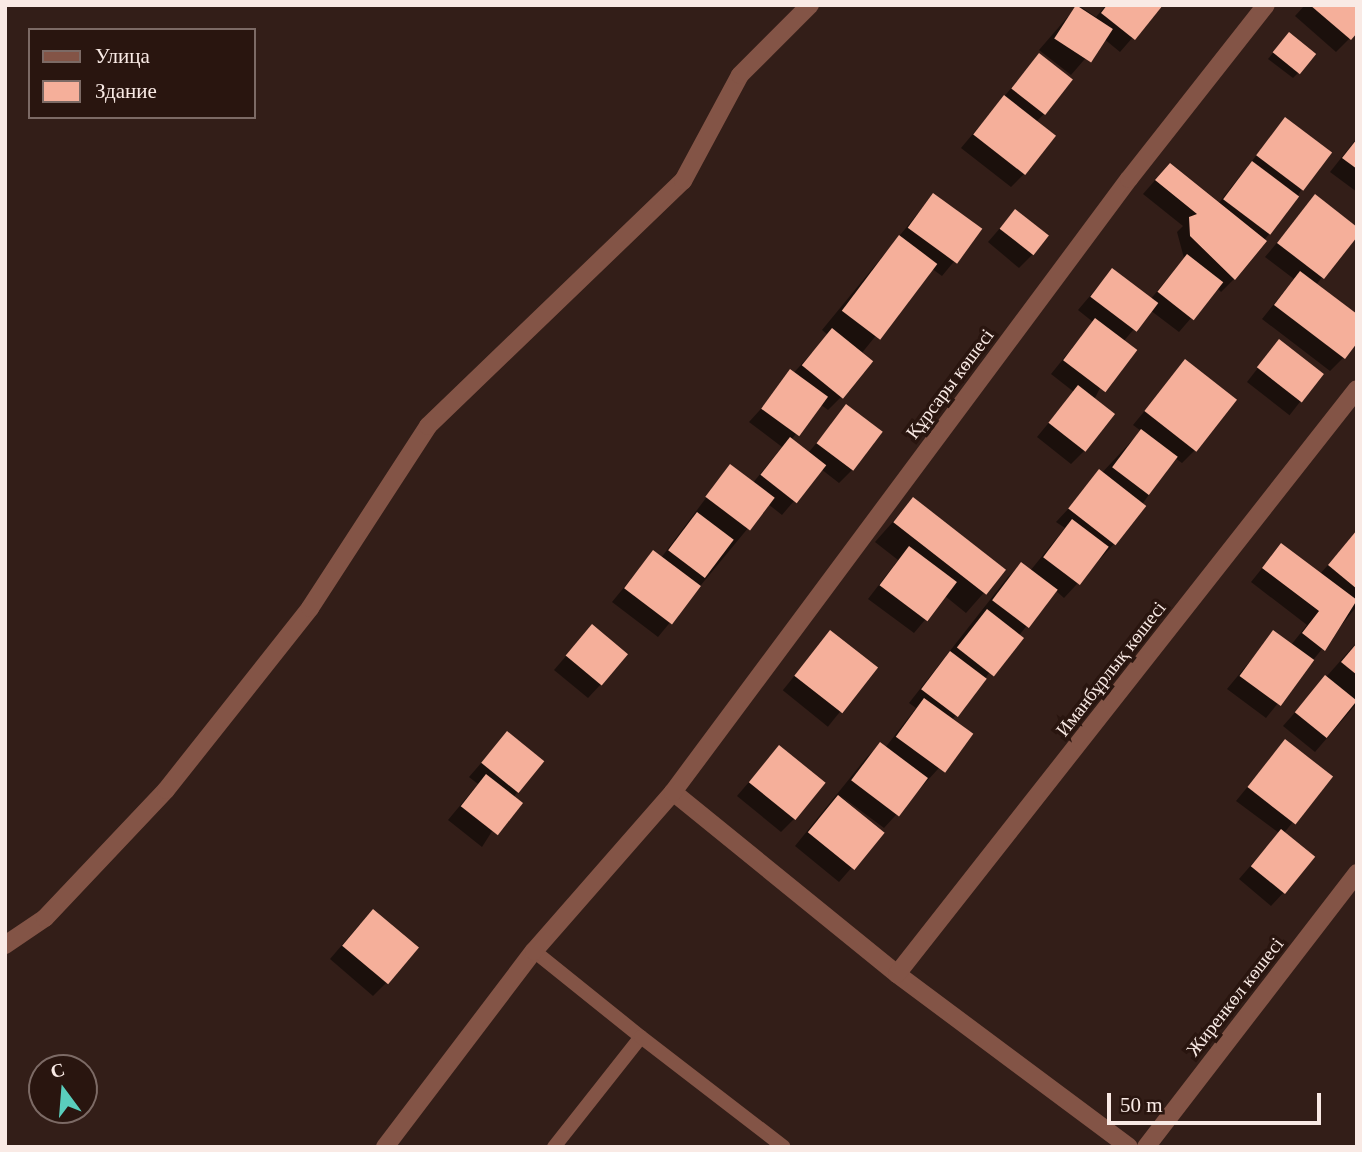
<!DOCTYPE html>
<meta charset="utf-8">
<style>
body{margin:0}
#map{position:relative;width:1362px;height:1152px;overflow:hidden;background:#331e18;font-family:Georgia,serif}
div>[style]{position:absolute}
.shadow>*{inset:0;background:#0007;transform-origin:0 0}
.building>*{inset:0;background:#f5af9a;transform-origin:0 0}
.service>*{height:14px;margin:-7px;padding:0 7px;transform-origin:7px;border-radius:7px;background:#835446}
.minor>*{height:18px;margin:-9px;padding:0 9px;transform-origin:9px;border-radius:9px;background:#835446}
span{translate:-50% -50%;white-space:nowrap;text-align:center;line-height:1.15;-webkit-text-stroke:7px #29150f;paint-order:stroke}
.street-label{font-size:19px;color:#f9eae5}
.frame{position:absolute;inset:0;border:7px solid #f9eae5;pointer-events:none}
.legend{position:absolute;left:28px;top:28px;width:228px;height:91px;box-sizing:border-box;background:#29150f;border:2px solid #7c6a65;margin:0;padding:9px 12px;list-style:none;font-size:21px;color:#f9eae5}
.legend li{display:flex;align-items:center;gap:14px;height:35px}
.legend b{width:35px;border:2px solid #7c6a65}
.north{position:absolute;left:28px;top:1054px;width:70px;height:70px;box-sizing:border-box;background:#29150f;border:2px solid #7c6a65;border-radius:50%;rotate:344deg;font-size:19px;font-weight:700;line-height:28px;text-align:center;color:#f9eae5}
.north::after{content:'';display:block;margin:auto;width:24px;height:32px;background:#5acebd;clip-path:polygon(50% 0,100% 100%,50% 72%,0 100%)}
.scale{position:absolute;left:1107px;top:1093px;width:214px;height:32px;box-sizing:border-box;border:4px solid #f9eae5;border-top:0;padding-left:9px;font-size:21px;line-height:24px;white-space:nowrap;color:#f9eae5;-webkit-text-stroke:5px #29150f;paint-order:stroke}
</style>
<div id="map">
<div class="shadow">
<div style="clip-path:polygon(1078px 5px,1096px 17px,1106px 5px,1160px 6px,1120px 52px,1103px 38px,1071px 75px,1039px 50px)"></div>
<div style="clip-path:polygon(1305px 5px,1357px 5px,1349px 39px,1336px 52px,1295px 16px)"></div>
<div style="clip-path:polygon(1283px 40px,1299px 72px,1293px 78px,1268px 59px)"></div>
<div style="clip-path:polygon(1039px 55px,1044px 114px,1036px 122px,1024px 174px,1011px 187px,961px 148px)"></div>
<div style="clip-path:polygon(1285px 119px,1301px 190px,1297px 198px,1234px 279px,1221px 292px,1217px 288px,1179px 332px,1150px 310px,1123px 342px,1094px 400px,1084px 451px,1071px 464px,1037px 437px,1074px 392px,1051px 374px,1093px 322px,1078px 310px,1112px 270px,1150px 300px,1184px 258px,1177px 232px,1183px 226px,1143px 194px,1157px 178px,1218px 204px)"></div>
<div style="clip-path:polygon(1357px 138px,1357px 192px,1330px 172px)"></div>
<div style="clip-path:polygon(933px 195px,980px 230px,942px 276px,931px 268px,861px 354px,870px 361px,841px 397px,828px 410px,820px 404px,791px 440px,808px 453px,847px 407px,852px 470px,839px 483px,821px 469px,782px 515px,768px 504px,658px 637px,612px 602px,653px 552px,661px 558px,730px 466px,752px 484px,782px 447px,749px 422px,828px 335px,822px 330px)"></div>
<div style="clip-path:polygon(1316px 196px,1357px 234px,1316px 285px,1343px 358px,1330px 371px,1262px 319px,1294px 279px,1265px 257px)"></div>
<div style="clip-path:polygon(1015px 211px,1032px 255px,1019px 268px,988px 242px)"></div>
<div style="left:1279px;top:341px;width:54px;height:52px;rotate:38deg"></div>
<div style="clip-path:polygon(1185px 362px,1195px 450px,1182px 463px,1175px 458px,1114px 544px,1064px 598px,1055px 590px,952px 720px,970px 734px,884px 828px,841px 796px,882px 833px,839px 882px,795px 846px,867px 757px,880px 744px,885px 748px,916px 708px,909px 703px,1008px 577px,1021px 564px,1030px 571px,1065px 528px,1056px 522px,1141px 431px,1133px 425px)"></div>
<div style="clip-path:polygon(913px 499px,1004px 570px,966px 613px,945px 596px,914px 633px,868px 599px,898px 560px,875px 542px)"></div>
<div style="clip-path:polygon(1357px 532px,1357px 606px,1266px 718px,1227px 689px,1274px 632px,1291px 645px,1307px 625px,1251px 582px,1281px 545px,1320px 574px)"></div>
<div style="clip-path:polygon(592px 626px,601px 684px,588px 698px,554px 670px)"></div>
<div style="left:830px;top:632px;width:58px;height:75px;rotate:39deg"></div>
<div style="clip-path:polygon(1357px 642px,1357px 703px,1315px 752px,1283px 726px)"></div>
<div style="clip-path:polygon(1285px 741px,1330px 776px,1284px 833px,1284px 892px,1271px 906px,1239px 879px,1279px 833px,1236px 801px)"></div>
<div style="clip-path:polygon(495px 747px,517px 792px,482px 847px,448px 820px,478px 784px,469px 777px)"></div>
<div style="clip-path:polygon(779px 747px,794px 819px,781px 832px,737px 796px)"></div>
<div style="clip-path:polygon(360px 924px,386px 983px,373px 996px,330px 959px)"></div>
</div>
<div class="building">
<div style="left:1076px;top:5px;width:44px;height:40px;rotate:33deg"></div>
<div style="clip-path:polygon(1107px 5px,1163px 5px,1135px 40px,1101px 13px)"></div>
<div style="clip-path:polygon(1310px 5px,1357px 5px,1357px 33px,1351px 40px)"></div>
<div style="left:1289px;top:32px;width:35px;height:26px;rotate:39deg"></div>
<div style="left:1039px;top:53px;width:43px;height:45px;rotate:38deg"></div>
<div style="left:1004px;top:95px;width:66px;height:50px;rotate:38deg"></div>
<div style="left:1285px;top:117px;width:59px;height:48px;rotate:37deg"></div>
<div style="clip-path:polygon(1357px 139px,1357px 169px,1342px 158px)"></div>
<div style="left:1252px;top:161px;width:59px;height:48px;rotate:37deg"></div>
<div style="clip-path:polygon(1170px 163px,1267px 241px,1235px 280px,1190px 236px,1189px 217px,1197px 214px,1155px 180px)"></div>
<div style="left:933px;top:193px;width:61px;height:43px;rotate:36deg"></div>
<div style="clip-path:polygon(1315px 194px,1357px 227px,1357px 237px,1324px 279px,1277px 243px)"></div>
<div style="left:1015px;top:209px;width:43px;height:25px;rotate:38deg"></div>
<div style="left:899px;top:235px;width:48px;height:95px;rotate:37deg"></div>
<div style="left:1187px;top:254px;width:46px;height:48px;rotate:38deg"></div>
<div style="left:1112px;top:268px;width:58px;height:36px;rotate:37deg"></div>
<div style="clip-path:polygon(1300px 271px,1357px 314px,1357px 343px,1345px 359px,1274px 305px)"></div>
<div style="left:1095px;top:318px;width:53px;height:53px;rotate:37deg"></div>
<div style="left:832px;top:328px;width:53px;height:48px;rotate:39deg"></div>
<div style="left:1279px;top:339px;width:57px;height:36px;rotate:38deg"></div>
<div style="left:1185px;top:359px;width:66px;height:66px;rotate:38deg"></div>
<div style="left:790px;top:369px;width:47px;height:49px;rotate:36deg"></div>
<div style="left:1078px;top:385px;width:47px;height:48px;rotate:38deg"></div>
<div style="left:846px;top:404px;width:46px;height:49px;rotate:37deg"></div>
<div style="left:1141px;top:429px;width:46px;height:48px;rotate:37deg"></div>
<div style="left:790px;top:437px;width:46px;height:48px;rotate:38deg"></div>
<div style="left:730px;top:464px;width:56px;height:41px;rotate:37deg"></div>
<div style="left:1099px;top:469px;width:60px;height:50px;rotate:38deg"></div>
<div style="left:913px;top:497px;width:118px;height:32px;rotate:38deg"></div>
<div style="left:697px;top:512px;width:46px;height:48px;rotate:37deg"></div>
<div style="left:1072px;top:519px;width:46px;height:48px;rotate:37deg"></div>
<div style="clip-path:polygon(1357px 530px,1357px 589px,1328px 565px)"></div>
<div style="clip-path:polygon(1281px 543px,1357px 600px,1325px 651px,1302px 633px,1319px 611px,1262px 568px)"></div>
<div style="left:909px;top:546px;width:60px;height:49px;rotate:37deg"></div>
<div style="left:653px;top:550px;width:60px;height:48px;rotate:37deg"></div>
<div style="left:1021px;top:562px;width:46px;height:48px;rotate:37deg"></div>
<div style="left:987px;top:609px;width:47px;height:49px;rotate:38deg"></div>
<div style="left:592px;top:624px;width:47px;height:41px;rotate:40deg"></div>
<div style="left:830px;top:630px;width:61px;height:58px;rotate:38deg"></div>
<div style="left:1273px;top:630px;width:51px;height:57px;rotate:36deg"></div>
<div style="clip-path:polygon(1357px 643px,1357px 675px,1341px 662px)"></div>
<div style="left:950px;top:651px;width:46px;height:48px;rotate:37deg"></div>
<div style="left:1325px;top:675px;width:41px;height:48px;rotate:39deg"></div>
<div style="left:924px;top:698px;width:61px;height:48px;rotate:36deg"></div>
<div style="left:507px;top:731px;width:48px;height:41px;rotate:39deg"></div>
<div style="left:1285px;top:739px;width:61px;height:61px;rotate:38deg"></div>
<div style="left:880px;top:742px;width:60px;height:48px;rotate:37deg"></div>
<div style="left:779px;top:745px;width:60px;height:48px;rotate:39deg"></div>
<div style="left:486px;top:774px;width:47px;height:41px;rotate:38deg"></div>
<div style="left:838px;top:795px;width:60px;height:48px;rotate:39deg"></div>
<div style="left:1281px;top:829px;width:44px;height:48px;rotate:39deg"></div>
<div style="left:373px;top:909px;width:60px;height:48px;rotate:40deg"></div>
</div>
<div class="service">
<div style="left:534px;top:951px;width:137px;rotate:38.8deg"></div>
<div style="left:554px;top:1147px;width:140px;rotate:-51.7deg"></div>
<div style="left:641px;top:1037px;width:180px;rotate:37.6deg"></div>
</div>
<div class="minor">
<div style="left:673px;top:792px;width:289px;rotate:39.1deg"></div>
<div style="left:897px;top:974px;width:289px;rotate:36.7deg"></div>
<div style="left:5px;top:945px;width:48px;rotate:-34deg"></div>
<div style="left:45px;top:918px;width:176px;rotate:-46.6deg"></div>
<div style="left:166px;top:790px;width:232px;rotate:-51.6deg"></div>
<div style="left:310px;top:608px;width:217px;rotate:-57deg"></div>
<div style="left:428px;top:426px;width:354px;rotate:-43.9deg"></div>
<div style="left:683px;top:181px;width:120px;rotate:-61.7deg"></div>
<div style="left:740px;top:75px;width:99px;rotate:-45deg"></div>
<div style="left:897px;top:974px;width:744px;rotate:-51.82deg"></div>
<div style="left:385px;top:1147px;width:246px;rotate:-52.8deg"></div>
<div style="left:534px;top:951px;width:211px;rotate:-48.8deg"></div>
<div style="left:673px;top:792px;width:764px;rotate:-53.36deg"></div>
<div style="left:1129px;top:179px;width:221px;rotate:-51.8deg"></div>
<div style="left:1146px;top:1147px;width:346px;rotate:-52.4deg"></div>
</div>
<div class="street-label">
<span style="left:950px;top:384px;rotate:-53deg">Құрсары көшесі</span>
<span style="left:1111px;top:669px;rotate:-52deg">Иманбұрлық көшесі</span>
<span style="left:1235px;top:997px;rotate:-52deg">Жиренкөл көшесі</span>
</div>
<div class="frame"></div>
<ul class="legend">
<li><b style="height:9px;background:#835446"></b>Улица</li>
<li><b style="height:19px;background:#f5af9a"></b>Здание</li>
</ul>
<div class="north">С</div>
<div class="scale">50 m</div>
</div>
